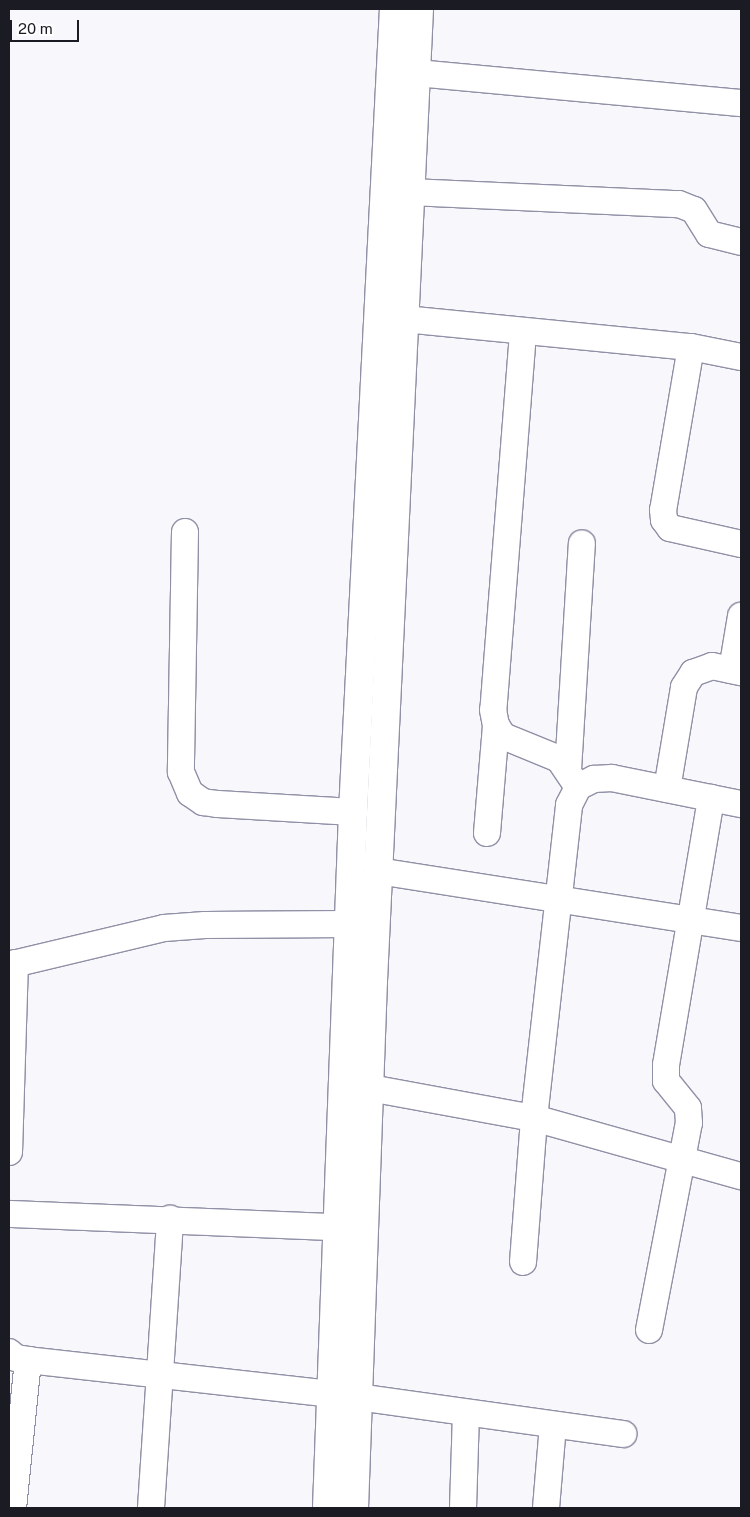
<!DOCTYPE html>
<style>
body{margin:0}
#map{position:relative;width:750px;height:1517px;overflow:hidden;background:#f7f7fc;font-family:"Public Sans",sans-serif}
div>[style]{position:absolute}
.roads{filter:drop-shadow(1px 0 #9090a6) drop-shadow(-1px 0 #9090a6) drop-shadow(0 1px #9090a6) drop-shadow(0 -1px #9090a6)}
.minor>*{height:26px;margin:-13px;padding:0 13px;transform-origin:13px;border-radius:13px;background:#fff}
.highway>*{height:28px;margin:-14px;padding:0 14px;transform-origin:14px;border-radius:14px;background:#fff}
span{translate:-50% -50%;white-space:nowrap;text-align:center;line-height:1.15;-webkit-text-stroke:4px #fff;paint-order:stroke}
.frame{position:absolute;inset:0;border:10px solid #1b1b23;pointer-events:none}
.scale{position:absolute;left:10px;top:20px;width:69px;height:22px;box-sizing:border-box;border:2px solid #1b1b23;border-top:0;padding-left:6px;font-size:15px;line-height:18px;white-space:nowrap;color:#1b1b23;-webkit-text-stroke:4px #fff;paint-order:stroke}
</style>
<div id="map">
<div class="roads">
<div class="minor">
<div style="left:416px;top:73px;width:326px;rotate:5.3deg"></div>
<div style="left:410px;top:192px;width:269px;rotate:2.6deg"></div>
<div style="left:679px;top:204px;width:16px;rotate:22deg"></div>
<div style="left:694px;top:210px;width:28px;rotate:58deg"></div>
<div style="left:709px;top:234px;width:33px;rotate:14deg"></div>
<div style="left:404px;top:319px;width:288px;rotate:5.6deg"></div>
<div style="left:691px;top:347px;width:51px;rotate:11.3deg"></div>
<div style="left:523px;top:333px;width:378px;rotate:94.5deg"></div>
<div style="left:493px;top:710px;width:15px;rotate:79deg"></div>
<div style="left:496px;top:725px;width:13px;rotate:58deg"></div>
<div style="left:503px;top:736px;width:61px;rotate:22.3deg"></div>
<div style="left:559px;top:759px;width:34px;rotate:56deg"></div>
<div style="left:691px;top:347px;width:165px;rotate:99.7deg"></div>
<div style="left:663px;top:510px;width:10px;rotate:84deg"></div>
<div style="left:664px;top:520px;width:10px;rotate:53deg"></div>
<div style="left:670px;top:528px;width:73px;rotate:12.7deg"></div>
<div style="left:185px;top:532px;width:240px;rotate:91deg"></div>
<div style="left:181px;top:772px;width:23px;rotate:67deg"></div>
<div style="left:190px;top:793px;width:16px;rotate:35deg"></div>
<div style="left:203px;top:802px;width:15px;rotate:8deg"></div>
<div style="left:218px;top:804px;width:135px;rotate:3.4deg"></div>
<div style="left:732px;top:670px;width:55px;rotate:-80.5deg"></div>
<div style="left:568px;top:770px;width:227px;rotate:-86.5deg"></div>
<div style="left:667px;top:789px;width:103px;rotate:-80.5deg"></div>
<div style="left:684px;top:687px;width:17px;rotate:-57deg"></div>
<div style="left:693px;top:673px;width:20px;rotate:-20deg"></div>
<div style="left:712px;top:666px;width:30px;rotate:12deg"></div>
<div style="left:487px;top:833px;width:108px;rotate:-85.2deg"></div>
<div style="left:378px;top:871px;width:367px;rotate:8.9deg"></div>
<div style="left:9px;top:965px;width:159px;rotate:-13.4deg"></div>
<div style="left:164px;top:928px;width:41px;rotate:-4.2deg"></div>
<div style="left:205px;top:925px;width:143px;rotate:-0.4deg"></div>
<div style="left:348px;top:1084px;width:189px;rotate:10.4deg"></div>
<div style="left:534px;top:1118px;width:215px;rotate:15.7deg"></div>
<div style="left:9px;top:1152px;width:189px;rotate:-88.2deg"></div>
<div style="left:9px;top:1214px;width:327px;rotate:2.3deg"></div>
<div style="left:523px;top:1262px;width:144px;rotate:-85.6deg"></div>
<div style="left:534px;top:1118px;width:315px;rotate:-83.6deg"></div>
<div style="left:569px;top:805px;width:20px;rotate:-63deg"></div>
<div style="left:578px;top:787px;width:18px;rotate:-27deg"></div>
<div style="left:594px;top:779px;width:18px;rotate:-3deg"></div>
<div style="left:612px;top:778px;width:132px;rotate:11.4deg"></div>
<div style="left:649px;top:1330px;width:211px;rotate:-79.1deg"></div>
<div style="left:689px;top:1123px;width:15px;rotate:-94deg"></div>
<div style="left:688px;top:1108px;width:35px;rotate:-129deg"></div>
<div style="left:666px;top:1081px;width:16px;rotate:-90deg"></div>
<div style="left:666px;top:1065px;width:271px;rotate:-80.4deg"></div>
<div style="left:9px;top:1352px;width:9px;rotate:41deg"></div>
<div style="left:16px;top:1358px;width:12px;rotate:9deg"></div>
<div style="left:28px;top:1360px;width:305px;rotate:6.4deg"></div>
<div style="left:357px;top:1397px;width:269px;rotate:7.9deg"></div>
<div style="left:13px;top:1508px;width:149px;rotate:-84.2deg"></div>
<div style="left:151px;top:1508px;width:290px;rotate:-86.2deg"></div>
<div style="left:463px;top:1508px;width:93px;rotate:-88.2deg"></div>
<div style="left:546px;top:1508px;width:83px;rotate:-85.2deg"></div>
</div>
<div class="highway">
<div style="left:327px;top:1508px;width:696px;rotate:-87.86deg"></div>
<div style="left:353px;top:812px;width:804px;rotate:-87.08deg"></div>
<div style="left:354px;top:1508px;width:527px;rotate:-87.94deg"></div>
<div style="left:373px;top:981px;width:973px;rotate:-87.29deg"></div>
</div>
</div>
<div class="frame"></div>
<div class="scale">20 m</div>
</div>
